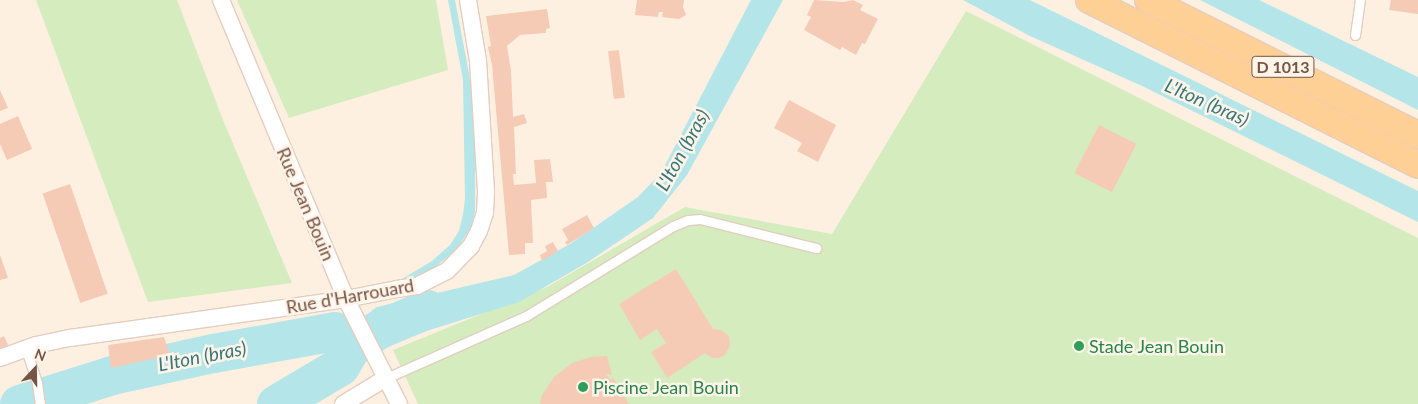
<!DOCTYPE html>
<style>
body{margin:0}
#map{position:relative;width:1418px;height:404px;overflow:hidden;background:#fef0e1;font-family:Lato,sans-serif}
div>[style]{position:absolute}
.green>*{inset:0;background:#d4ecbe}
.water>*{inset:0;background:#b4e5e8}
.river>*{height:39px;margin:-19.5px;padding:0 19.5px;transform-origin:19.5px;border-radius:19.5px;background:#b4e5e8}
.building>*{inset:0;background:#f5cbb6;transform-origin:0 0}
.roads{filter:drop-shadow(1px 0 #e4cdbf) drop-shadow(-1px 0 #e4cdbf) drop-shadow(0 1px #e4cdbf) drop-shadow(0 -1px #e4cdbf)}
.lane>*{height:9px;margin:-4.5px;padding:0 4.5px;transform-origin:4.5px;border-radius:4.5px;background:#fff}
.street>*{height:16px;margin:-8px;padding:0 8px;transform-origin:8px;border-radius:8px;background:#fff}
.primary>*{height:26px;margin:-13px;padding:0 13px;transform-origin:13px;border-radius:13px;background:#ffd096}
.dots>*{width:14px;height:14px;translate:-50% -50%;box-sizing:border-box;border:2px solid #fff4e8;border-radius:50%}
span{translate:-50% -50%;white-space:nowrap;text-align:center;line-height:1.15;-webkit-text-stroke:5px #fff4e8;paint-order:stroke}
.shield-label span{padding:1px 4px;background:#fff4e8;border:1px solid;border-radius:4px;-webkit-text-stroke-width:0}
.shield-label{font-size:16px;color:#765446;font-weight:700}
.street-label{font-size:18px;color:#765446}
.leisure-label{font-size:18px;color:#27864d}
.left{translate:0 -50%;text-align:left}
.water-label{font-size:19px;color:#39777d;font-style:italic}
.north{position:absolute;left:10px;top:344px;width:50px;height:50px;-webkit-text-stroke:4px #fff4e8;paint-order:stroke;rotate:21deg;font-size:14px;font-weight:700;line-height:20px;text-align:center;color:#765446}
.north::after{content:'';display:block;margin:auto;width:18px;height:22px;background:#765446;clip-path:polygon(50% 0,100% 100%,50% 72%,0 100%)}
</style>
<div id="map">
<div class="green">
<div style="clip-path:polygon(36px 0,177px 0,223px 120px,292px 283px,148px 302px)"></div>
<div style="clip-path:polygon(237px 0,436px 0,448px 70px,289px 118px)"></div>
<div style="clip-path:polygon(966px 11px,1418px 238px,1418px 404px,418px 404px,393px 350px,547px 287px,685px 207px,832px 234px)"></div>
</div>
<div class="water">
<div style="clip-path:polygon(448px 0,455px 0,470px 79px,475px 146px,475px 211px,472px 226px,457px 249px,434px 268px,410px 280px,402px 281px,402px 279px,432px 261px,450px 245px,459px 231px,463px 215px,465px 199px,463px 80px)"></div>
<div style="clip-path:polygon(751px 0,783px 0,687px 175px,653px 218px,588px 262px,519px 302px,420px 333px,387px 346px,371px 311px,377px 307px,514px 275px,570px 244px,638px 197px,661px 173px)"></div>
<div style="clip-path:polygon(963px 0,1030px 0,1418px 191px,1418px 222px,1142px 86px,1030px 36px)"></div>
<div style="clip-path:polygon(1200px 0,1259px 0,1418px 77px,1418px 110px)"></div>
<div style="clip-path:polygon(320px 322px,329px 324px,338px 322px,359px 364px,342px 375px,334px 386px,307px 400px,297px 374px,337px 346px,335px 340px,287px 351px,277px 330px)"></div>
<div style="clip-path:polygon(251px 337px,259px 355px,113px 383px,111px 368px)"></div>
</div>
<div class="river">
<div style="left:19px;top:404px;width:97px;rotate:-17.3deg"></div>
<div style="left:112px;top:375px;width:103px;rotate:-12.3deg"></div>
<div style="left:213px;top:353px;width:124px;rotate:-10.2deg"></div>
<div style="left:276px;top:404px;width:74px;rotate:-30.7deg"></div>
<div style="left:340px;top:366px;width:22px;rotate:-60deg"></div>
<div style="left:351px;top:347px;width:33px;rotate:-33deg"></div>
<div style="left:379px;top:329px;width:52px;rotate:-22.6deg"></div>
</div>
<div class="building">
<div style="clip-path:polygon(637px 0,684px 0,683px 7px,686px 15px,679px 19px,662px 17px,663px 12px,659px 12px,658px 17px,635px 15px)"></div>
<div style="clip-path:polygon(814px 0,844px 2px,853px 0,863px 5px,860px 10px,878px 19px,865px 44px,862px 43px,856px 55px,842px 47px,840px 50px,804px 30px,811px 17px,807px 15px)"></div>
<div style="clip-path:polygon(1391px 0,1418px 0,1418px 14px,1389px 10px)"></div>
<div style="clip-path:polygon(547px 9px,550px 28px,546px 29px,546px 33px,520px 35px,507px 46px,511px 71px,513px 117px,524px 114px,527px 123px,514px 127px,516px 174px,513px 174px,514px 185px,536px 183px,534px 160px,550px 159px,553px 182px,546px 182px,547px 198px,531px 200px,533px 243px,525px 243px,525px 254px,509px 255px,492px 65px,488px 47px,491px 46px,486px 16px)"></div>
<div style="left:619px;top:50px;width:48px;height:11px;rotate:83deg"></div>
<div style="clip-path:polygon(0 90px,8px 108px,0 111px)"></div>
<div style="clip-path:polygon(789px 100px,836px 125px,818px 162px,797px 151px,802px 143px,774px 128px)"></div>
<div style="clip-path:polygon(18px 116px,32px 149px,7px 160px,0 144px,0 124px)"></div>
<div style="left:1099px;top:125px;width:42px;height:54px;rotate:27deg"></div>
<div style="left:70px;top:184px;width:116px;height:29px;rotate:71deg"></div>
<div style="clip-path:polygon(587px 215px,594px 228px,567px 245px,565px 242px,568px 240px,562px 229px)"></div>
<div style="clip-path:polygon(553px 242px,558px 251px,542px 261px,540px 255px,547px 251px,545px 246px)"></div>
<div style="clip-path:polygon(0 255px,8px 278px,0 280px)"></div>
<div style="clip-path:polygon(676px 269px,713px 329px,721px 330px,729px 336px,730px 346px,725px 355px,719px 358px,712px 358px,705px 353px,667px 378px,651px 352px,666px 343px,657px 329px,640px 340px,619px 304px)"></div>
<div style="clip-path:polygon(4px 336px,8px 345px,0 350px,0 338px)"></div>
<div style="clip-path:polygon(164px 337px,170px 355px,111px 368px,108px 345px)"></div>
<div style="clip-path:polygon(607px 356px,612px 375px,606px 374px,611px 380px,613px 378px,629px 404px,540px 404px,542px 395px,554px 377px,572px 363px,591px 357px)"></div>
</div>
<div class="roads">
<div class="lane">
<div style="left:1355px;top:35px;width:35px;rotate:-82deg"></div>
<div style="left:26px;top:349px;width:36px;rotate:72deg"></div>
<div style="left:37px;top:383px;width:21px;rotate:82deg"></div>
<div style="left:386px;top:378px;width:153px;rotate:-23.9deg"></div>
<div style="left:526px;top:316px;width:172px;rotate:-31.5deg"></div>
<div style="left:673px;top:226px;width:16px;rotate:-22deg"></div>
<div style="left:688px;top:220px;width:12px;rotate:-5deg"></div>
<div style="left:700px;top:219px;width:120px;rotate:14deg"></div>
</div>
<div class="street">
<div style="left:221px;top:0;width:324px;rotate:67.3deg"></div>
<div style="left:346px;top:299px;width:118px;rotate:63.2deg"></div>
<div style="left:0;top:358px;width:38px;rotate:-20deg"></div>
<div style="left:36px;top:345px;width:35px;rotate:-12deg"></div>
<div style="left:70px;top:338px;width:279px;rotate:-8deg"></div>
<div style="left:346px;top:299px;width:52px;rotate:-11.1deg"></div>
<div style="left:397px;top:289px;width:20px;rotate:-9deg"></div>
<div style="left:417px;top:286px;width:34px;rotate:-27deg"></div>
<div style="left:447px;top:271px;width:35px;rotate:-46deg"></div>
<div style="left:471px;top:246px;width:17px;rotate:-62deg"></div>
<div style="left:479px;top:231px;width:20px;rotate:-72deg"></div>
<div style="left:485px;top:212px;width:21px;rotate:-87deg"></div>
<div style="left:486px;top:191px;width:130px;rotate:-93.5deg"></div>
<div style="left:478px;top:61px;width:62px;rotate:-99.3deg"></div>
<div style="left:343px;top:404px;width:50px;rotate:-31.2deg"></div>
</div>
<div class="primary">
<div style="left:1089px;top:0;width:368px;rotate:26.6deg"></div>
<div style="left:1148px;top:0;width:302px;rotate:26.6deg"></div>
</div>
</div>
<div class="dots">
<div style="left:1079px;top:346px;background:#2e9e5b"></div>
<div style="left:583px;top:387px;background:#2e9e5b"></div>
</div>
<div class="shield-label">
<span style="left:1283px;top:67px">D 1013</span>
</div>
<div class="street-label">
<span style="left:306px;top:204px;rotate:67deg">Rue Jean Bouin</span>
<span style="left:350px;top:296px;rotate:-10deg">Rue d'Harrouard</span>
</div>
<div class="leisure-label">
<span class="left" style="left:1089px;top:346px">Stade Jean Bouin</span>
<span class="left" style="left:593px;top:387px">Piscine Jean Bouin</span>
</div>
<div class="water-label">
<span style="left:1207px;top:102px;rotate:24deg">L'Iton (bras)</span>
<span style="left:682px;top:150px;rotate:-61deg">L'Iton (bras)</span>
<span style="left:202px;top:356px;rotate:-11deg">L'Iton (bras)</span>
</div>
<div class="north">N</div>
</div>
